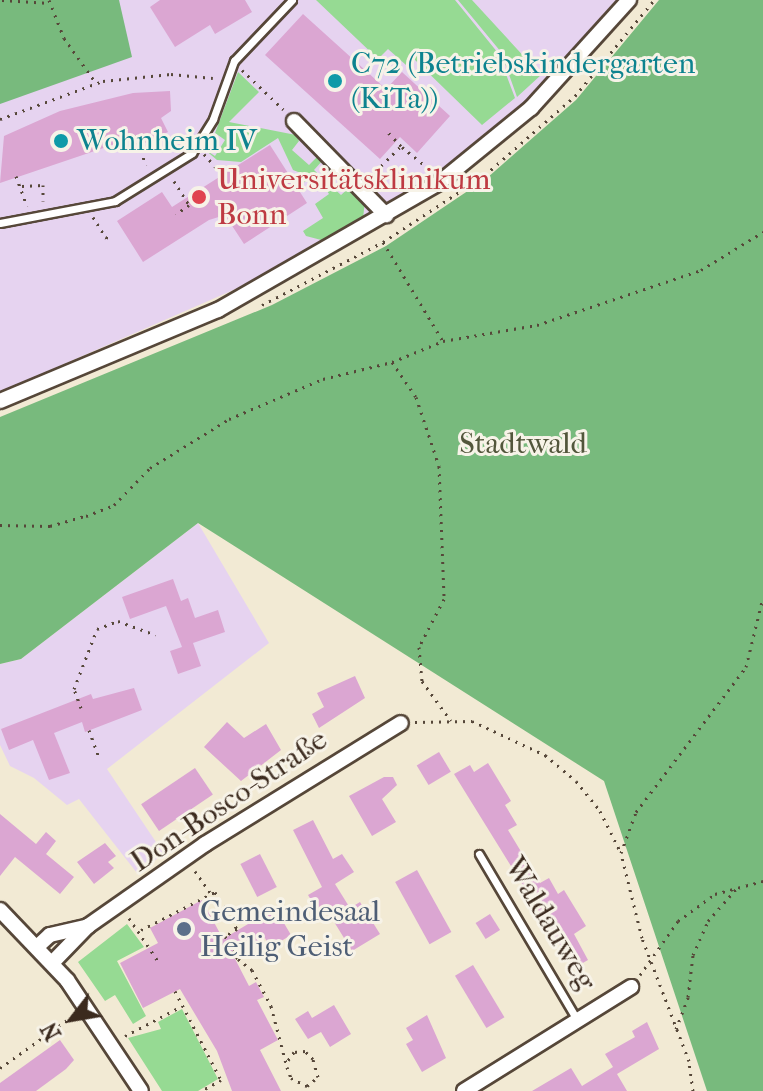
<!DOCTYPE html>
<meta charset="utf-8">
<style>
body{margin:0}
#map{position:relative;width:763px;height:1091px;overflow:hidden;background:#f2ead4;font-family:"IM FELL French Canon",serif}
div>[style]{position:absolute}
.built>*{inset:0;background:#e6d3f0}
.green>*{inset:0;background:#96da93}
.forest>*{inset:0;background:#78ba7d}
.building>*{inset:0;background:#dba6d2;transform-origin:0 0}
.path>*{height:3px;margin-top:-1.5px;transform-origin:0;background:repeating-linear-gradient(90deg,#564739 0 2px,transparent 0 8px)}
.roads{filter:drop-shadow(2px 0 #564739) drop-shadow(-2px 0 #564739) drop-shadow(0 2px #564739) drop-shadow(0 -2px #564739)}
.service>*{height:7px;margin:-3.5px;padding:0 3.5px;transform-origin:3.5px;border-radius:3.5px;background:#fff}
.minor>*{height:14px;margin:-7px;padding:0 7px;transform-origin:7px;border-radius:7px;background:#fff}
.dots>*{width:22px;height:22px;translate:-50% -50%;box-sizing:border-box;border:4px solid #f7f3e8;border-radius:50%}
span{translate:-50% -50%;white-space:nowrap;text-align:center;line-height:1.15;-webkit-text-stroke:6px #f7f3e8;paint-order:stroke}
.culture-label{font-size:30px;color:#0d838f}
.left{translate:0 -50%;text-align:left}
.health-label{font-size:30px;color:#be3a42}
.park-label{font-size:30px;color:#52563b}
.street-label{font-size:30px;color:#3b2a1e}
.service-label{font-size:30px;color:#4e5e75}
.north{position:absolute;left:32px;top:979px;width:80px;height:80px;-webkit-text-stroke:6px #f7f3e8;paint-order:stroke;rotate:239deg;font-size:22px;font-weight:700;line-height:32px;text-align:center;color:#3b2a1e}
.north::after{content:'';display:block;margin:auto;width:28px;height:36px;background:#3b2a1e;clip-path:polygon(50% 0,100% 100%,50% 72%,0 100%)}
</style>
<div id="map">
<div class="built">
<div style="clip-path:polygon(0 0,619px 0,529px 104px,434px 175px,247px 284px,0 392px)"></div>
<div style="clip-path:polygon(198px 523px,269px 643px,107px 769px,164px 854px,137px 873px,79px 799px,67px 805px,34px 778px,10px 766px,0 745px,0 664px,21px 659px)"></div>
</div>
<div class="green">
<div style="clip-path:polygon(316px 0,455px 0,498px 53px,515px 98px,482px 125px,413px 58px,406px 65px,388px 49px,378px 59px)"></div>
<div style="clip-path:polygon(458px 0,472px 0,541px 75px,517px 97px,501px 52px)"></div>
<div style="clip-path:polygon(238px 72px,259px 92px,229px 122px,296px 135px,299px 141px,292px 150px,309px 165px,318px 156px,323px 160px,314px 170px,341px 195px,351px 186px,365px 200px,363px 219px,325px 241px,306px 236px,303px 231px,323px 218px,315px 204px,329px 194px,316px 175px,303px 183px,306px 175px,293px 170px,278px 138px,241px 162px,217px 160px,204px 149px,215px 156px,225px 140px,215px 133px)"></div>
<div style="clip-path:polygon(127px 924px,144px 947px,117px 961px,146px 1016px,133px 1024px,115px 995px,105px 1001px,78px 962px)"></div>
<div style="clip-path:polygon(182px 1009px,218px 1079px,198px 1091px,162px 1091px,128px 1038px,161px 1029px,158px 1022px)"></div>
</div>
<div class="forest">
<div style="clip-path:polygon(0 0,119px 0,132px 57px,0 104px)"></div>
<div style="clip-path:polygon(659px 0,763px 0,763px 1091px,707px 1091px,604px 781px,198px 523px,21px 659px,0 664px,0 417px,272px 305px,386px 246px,487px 178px,576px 100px)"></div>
</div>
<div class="building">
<div style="clip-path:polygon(160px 0,245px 0,252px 12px,215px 34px,210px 25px,175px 47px,150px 7px)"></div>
<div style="clip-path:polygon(303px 14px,386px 89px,402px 72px,450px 116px,417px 153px,400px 137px,380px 159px,265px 55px)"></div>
<div style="clip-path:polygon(170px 91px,171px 111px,161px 118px,168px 132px,145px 143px,142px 135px,0 183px,4px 136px,60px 111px,133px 93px)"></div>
<div style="clip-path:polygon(270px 145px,307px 203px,244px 244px,225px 215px,209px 220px,143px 262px,117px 221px,162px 192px,172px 207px)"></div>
<div style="clip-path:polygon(173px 579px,181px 601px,188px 598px,195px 618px,218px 610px,225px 632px,193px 643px,201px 666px,178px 674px,170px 651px,182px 647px,166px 606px,130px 619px,122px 597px)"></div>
<div style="clip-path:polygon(355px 676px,365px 698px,319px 728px,312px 714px,324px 707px,317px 693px)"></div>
<div style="clip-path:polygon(134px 688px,142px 710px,85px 732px,82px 722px,54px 733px,70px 773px,49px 780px,33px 740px,9px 750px,1px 729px,91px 694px,93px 699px)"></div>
<div style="clip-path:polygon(227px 722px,244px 738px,266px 724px,281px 750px,241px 781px,204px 747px)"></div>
<div style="left:439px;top:752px;width:23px;height:26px;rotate:59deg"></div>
<div style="clip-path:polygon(488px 763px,511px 801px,505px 805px,517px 825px,508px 830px,540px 883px,549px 878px,558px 894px,564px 890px,586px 926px,574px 934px,588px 960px,574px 968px,454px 774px,470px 765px,474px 772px)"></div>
<div style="left:195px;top:768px;width:32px;height:65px;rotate:56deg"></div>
<div style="clip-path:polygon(384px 777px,393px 777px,397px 785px,382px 799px,396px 822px,372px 836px,349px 796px)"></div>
<div style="clip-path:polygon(0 814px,36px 844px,46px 832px,56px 841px,46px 854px,74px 877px,60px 894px,15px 857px,0 876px)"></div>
<div style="clip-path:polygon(313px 820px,333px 859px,342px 854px,354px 872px,335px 884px,350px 908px,360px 902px,380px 934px,352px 951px,328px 912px,321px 916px,308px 895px,322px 887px,293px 830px)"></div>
<div style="clip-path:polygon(105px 843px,116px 856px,108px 862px,114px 868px,94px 884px,77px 862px)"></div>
<div style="left:260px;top:854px;width:37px;height:22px;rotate:63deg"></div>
<div style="left:417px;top:870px;width:71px;height:25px;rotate:61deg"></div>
<div style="clip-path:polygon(202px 900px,223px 939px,275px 908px,291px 935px,270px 948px,265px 938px,233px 955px,249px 986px,256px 982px,264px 997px,257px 1000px,278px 1040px,260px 1050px,281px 1091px,232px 1091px,217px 1051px,180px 989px,143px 1008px,120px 963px,158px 943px,150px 928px)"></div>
<div style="left:490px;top:914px;width:19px;height:17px;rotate:58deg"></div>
<div style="left:473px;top:965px;width:61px;height:21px;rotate:59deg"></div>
<div style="clip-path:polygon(334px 1005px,351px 1034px,330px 1047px,321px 1032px,308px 1039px,295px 1019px,308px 1011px,312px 1018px)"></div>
<div style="clip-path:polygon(427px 1015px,446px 1058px,422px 1072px,406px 1044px,413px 1040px,406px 1028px)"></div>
<div style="clip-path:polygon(647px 1022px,659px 1049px,617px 1074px,627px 1091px,532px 1091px,571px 1068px,582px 1086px,613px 1067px,605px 1054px,635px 1037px,632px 1031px)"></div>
<div style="clip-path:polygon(60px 1040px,74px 1060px,66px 1069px,36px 1091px,0 1091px,0 1083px)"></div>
</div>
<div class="path">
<div style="left:2px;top:0;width:48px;rotate:3.6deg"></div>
<div style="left:49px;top:0;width:41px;rotate:68.5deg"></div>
<div style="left:64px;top:38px;width:55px;rotate:54.6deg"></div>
<div style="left:242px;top:70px;width:57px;rotate:43.6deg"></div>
<div style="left:0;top:119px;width:110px;rotate:-20.3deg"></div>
<div style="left:103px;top:81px;width:68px;rotate:-5.9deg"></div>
<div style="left:171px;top:74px;width:42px;rotate:5.4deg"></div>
<div style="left:135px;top:135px;width:32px;rotate:70deg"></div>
<div style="left:402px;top:147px;width:36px;rotate:39deg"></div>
<div style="left:204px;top:154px;width:28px;rotate:48deg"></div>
<div style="left:16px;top:176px;width:32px;rotate:70deg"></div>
<div style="left:370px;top:177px;width:44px;rotate:-45deg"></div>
<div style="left:401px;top:146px;width:19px;rotate:-133deg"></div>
<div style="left:174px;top:181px;width:28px;rotate:58deg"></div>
<div style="left:189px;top:205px;width:16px;rotate:145deg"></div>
<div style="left:22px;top:186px;width:21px;rotate:-3deg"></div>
<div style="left:43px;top:185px;width:16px;rotate:90deg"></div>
<div style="left:93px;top:217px;width:25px;rotate:58deg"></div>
<div style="left:106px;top:238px;width:7px;rotate:-34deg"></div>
<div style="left:383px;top:242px;width:116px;rotate:58.8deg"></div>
<div style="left:262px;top:305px;width:136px;rotate:-27.5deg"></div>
<div style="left:383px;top:242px;width:122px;rotate:-33.3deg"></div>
<div style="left:485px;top:175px;width:120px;rotate:-41.3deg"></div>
<div style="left:575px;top:96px;width:124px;rotate:-50.5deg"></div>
<div style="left:392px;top:362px;width:42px;rotate:55.6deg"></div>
<div style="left:416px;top:397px;width:73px;rotate:71.6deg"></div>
<div style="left:439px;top:466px;width:133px;rotate:87.8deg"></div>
<div style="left:444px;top:599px;width:54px;rotate:117.5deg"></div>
<div style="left:419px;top:647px;width:34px;rotate:85deg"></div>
<div style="left:422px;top:681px;width:49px;rotate:54.1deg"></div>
<div style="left:0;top:525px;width:50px;rotate:1.1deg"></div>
<div style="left:50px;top:526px;width:37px;rotate:-16deg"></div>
<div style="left:86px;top:516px;width:30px;rotate:-21deg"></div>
<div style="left:114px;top:505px;width:52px;rotate:-45.8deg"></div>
<div style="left:150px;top:468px;width:93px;rotate:-31.8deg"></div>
<div style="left:229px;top:419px;width:102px;rotate:-23.1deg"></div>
<div style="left:323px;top:379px;width:71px;rotate:-13.8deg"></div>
<div style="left:392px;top:362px;width:55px;rotate:-22.4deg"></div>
<div style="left:443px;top:341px;width:95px;rotate:-9.7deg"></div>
<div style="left:537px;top:325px;width:173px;rotate:-18.5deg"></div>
<div style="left:701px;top:270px;width:73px;rotate:-31.5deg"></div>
<div style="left:81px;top:708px;width:20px;rotate:-110deg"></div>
<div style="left:74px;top:689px;width:64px;rotate:-69deg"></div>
<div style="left:97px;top:629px;width:22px;rotate:-21deg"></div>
<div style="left:118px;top:621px;width:40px;rotate:20.2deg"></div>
<div style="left:415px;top:722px;width:57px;rotate:-1deg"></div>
<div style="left:472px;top:721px;width:81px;rotate:25deg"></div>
<div style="left:545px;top:755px;width:40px;rotate:40deg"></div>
<div style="left:576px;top:781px;width:38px;rotate:51deg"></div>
<div style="left:600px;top:811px;width:47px;rotate:63.4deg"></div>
<div style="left:89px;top:730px;width:30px;rotate:70deg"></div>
<div style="left:195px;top:871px;width:28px;rotate:55deg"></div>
<div style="left:129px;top:918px;width:52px;rotate:56deg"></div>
<div style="left:141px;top:930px;width:83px;rotate:-27.2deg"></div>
<div style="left:215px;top:892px;width:43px;rotate:59.3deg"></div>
<div style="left:237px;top:929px;width:14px;rotate:150deg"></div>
<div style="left:225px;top:936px;width:26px;rotate:61deg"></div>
<div style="left:238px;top:959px;width:18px;rotate:38deg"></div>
<div style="left:252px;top:970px;width:41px;rotate:62.2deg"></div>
<div style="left:271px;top:1006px;width:63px;rotate:75.3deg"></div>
<div style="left:287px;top:1067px;width:12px;rotate:70deg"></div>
<div style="left:291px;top:1078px;width:18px;rotate:27deg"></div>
<div style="left:307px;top:1086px;width:14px;rotate:-39deg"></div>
<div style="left:318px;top:1077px;width:19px;rotate:-106deg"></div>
<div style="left:313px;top:1059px;width:11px;rotate:-135deg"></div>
<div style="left:305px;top:1051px;width:11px;rotate:175deg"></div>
<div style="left:294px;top:1052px;width:14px;rotate:126deg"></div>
<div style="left:640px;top:975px;width:66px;rotate:-54.9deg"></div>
<div style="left:678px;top:921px;width:46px;rotate:-36.1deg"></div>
<div style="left:715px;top:894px;width:50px;rotate:-15.2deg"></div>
<div style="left:175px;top:991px;width:100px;rotate:62.7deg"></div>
<div style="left:221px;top:1080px;width:23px;rotate:151deg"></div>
<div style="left:676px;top:1029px;width:34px;rotate:-69deg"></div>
<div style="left:688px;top:997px;width:42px;rotate:-83.2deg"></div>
<div style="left:693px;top:955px;width:37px;rotate:-66deg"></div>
<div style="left:708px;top:921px;width:43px;rotate:-48.8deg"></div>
<div style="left:125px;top:1036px;width:64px;rotate:-27.8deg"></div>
<div style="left:0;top:1068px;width:90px;rotate:-35.5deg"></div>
<div style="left:693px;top:1091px;width:30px;rotate:-98deg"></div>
<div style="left:689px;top:1061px;width:132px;rotate:-110.9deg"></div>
<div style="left:642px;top:938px;width:88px;rotate:-103.9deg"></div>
<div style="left:621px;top:853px;width:44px;rotate:-69.9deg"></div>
<div style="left:636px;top:812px;width:182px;rotate:-52.8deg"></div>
<div style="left:746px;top:667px;width:72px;rotate:-76.3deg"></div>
</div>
<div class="roads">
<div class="service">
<div style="left:0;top:223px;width:117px;rotate:-10.8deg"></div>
<div style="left:115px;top:201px;width:91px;rotate:-31.9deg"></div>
<div style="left:192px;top:153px;width:40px;rotate:-58deg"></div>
<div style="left:213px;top:119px;width:62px;rotate:-70.1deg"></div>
<div style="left:234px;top:61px;width:84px;rotate:-46.4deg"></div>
<div style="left:479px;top:854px;width:193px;rotate:59.4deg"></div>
</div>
<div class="minor">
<div style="left:294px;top:121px;width:132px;rotate:45.6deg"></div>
<div style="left:0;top:401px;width:236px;rotate:-22.7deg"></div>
<div style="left:218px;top:310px;width:255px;rotate:-29.9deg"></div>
<div style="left:439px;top:183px;width:119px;rotate:-39.2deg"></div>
<div style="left:531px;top:108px;width:146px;rotate:-47.8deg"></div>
<div style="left:0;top:910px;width:97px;rotate:46.3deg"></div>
<div style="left:67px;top:980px;width:133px;rotate:56.3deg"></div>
<div style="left:38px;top:946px;width:16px;rotate:-43deg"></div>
<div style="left:50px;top:935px;width:39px;rotate:-13deg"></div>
<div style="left:52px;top:963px;width:52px;rotate:-45.8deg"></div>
<div style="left:88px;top:926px;width:143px;rotate:-35deg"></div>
<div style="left:205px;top:844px;width:230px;rotate:-31.7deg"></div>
<div style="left:464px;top:1091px;width:197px;rotate:-31.9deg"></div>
</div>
</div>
<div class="dots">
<div style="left:335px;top:81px;background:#0f9aa8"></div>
<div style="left:61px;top:141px;background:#0f9aa8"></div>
<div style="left:199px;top:197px;background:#e0444e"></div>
<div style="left:184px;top:929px;background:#5c6f8a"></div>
</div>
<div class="culture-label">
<span class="left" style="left:351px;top:81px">C72 (Betriebskindergarten<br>(KiTa))</span>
<span class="left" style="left:77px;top:141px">Wohnheim IV</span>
</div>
<div class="health-label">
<span class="left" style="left:217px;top:197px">Universitätsklinikum<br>Bonn</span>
</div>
<div class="park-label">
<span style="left:523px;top:444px">Stadtwald</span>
</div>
<div class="street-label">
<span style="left:229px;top:801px;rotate:-34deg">Don-Bosco-Straße</span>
<span style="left:550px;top:924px;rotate:59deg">Waldauweg</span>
</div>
<div class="service-label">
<span class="left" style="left:200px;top:929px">Gemeindesaal<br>Heilig Geist</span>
</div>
<div class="north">N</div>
</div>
